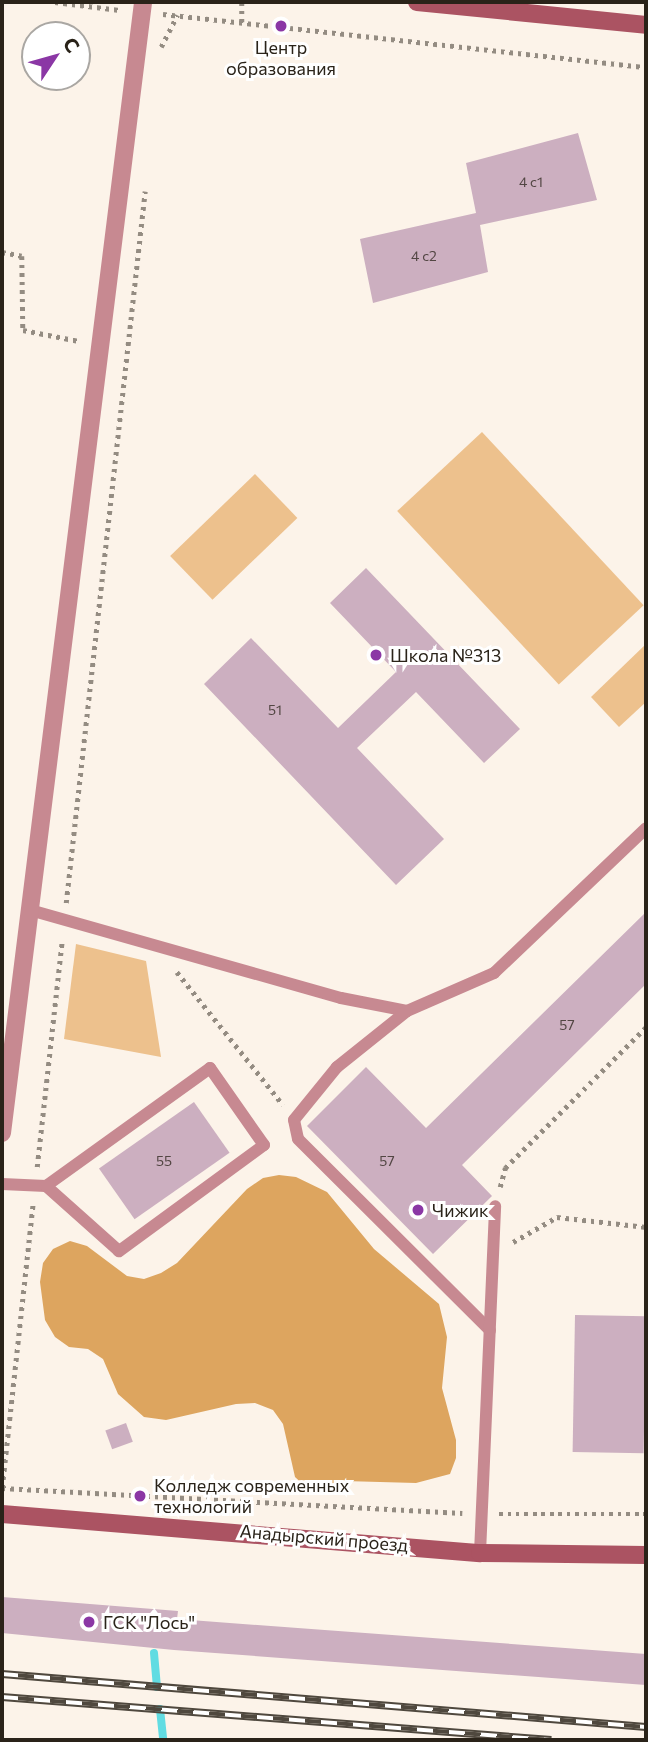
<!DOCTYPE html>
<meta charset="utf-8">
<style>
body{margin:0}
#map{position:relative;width:648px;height:1742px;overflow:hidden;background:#fcf3e9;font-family:Commissioner,sans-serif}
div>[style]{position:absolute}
.green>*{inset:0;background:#edc18d;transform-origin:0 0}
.forest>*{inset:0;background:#dda55f}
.stream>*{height:8px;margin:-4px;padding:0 4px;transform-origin:4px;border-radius:4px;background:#61dce2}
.building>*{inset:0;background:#ccafc0;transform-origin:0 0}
.path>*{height:4.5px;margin-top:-2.25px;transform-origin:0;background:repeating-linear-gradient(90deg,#948c82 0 3.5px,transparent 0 8.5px)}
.lane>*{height:12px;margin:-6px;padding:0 6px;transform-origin:6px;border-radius:6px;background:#c78991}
.street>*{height:18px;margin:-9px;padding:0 9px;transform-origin:9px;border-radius:9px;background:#c78991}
.secondary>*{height:18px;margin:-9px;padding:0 9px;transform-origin:9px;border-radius:9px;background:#ab5362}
.rail>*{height:8px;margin-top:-4px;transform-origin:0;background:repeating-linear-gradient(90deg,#fff 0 16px,#4f483e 0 32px);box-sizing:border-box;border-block:2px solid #4f483e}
.dots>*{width:19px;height:19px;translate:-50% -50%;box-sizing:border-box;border:4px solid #fff;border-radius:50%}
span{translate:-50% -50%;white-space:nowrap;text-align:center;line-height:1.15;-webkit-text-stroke:6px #fff;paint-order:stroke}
.number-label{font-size:14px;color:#524643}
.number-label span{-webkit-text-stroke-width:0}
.poi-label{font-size:18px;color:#2a2319}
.left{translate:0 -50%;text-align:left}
.street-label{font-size:18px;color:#2a2319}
.frame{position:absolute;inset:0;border:4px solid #2a2319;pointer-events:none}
.north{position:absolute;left:21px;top:21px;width:70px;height:70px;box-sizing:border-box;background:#fff;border:2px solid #aaa7a3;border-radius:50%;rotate:54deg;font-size:19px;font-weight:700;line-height:28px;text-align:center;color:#2a2319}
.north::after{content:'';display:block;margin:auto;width:24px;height:32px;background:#8b37a5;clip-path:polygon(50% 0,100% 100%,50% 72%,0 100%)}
</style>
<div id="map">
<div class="green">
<div style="left:482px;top:432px;width:237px;height:116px;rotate:47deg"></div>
<div style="left:255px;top:474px;width:61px;height:118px;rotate:46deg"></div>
<div style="clip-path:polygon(646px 644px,646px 702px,619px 727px,591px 697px)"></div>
<div style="clip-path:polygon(76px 944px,146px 961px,161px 1057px,64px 1039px)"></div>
</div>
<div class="forest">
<div style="clip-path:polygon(279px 1175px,296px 1177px,327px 1192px,374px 1249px,439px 1304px,447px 1337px,442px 1388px,456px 1440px,456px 1458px,450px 1474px,416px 1483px,344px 1481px,308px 1489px,295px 1477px,283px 1424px,273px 1410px,255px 1403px,236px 1404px,166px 1420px,144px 1417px,118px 1394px,103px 1359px,88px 1349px,69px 1347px,55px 1337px,45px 1320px,40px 1282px,43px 1263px,53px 1249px,70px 1241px,87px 1246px,127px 1276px,144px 1279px,161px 1273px,177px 1263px,247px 1189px,263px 1178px)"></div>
</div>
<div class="stream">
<div style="left:154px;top:1653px;width:34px;rotate:85deg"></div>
<div style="left:160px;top:1709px;width:31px;rotate:84deg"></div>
</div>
<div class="building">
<div style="clip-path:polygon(578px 133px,597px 200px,480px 225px,488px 272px,373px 303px,360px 239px,476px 213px,466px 163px)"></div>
<div style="clip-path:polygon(366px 568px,520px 729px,484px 763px,416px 692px,357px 748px,444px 839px,396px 885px,204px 684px,251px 638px,338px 728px,396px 672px,330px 603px)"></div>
<div style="clip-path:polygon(646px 912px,646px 984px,462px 1165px,492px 1196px,433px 1254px,307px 1126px,366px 1067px,426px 1128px)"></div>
<div style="left:194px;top:1102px;width:62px;height:116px;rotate:55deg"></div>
<div style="left:575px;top:1315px;width:71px;height:137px;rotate:1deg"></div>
<div style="left:126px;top:1423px;width:20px;height:22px;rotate:70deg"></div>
<div style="clip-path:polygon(2px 1597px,178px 1611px,177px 1619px,646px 1654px,646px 1685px,174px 1650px,2px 1633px)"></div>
</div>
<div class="path">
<div style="left:55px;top:2px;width:65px;rotate:7deg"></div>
<div style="left:242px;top:2px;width:20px;rotate:90deg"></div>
<div style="left:163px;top:14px;width:486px;rotate:6.3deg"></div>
<div style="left:161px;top:47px;width:36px;rotate:-63deg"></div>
<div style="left:2px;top:252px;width:20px;rotate:11deg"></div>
<div style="left:22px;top:256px;width:74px;rotate:89.2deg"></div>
<div style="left:23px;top:330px;width:57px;rotate:11.1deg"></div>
<div style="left:66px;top:903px;width:716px;rotate:-83.67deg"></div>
<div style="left:177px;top:972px;width:170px;rotate:51.4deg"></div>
<div style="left:37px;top:1167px;width:229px;rotate:-83.7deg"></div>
<div style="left:500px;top:1187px;width:20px;rotate:-75deg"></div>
<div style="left:505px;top:1168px;width:199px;rotate:-45deg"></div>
<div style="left:513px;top:1242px;width:51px;rotate:-29.6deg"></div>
<div style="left:557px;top:1217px;width:90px;rotate:6.4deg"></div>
<div style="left:2px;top:1488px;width:286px;rotate:-83.8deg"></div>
<div style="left:2px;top:1488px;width:461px;rotate:3.1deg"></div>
<div style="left:499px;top:1514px;width:147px"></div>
</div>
<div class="lane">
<div style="left:30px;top:910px;width:323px;rotate:15.8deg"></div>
<div style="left:341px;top:998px;width:67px;rotate:11.1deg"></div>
<div style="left:407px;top:1011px;width:95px;rotate:-23.6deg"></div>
<div style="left:494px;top:973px;width:210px;rotate:-43.6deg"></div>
<div style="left:407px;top:1011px;width:90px;rotate:141.3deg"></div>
<div style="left:337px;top:1067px;width:68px;rotate:129.1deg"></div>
<div style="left:294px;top:1120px;width:19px;rotate:78deg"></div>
<div style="left:298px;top:1139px;width:271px;rotate:44.9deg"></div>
<div style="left:2px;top:1184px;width:44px;rotate:2.6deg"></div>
<div style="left:46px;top:1186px;width:202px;rotate:-35.7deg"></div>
<div style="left:210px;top:1068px;width:94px;rotate:55deg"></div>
<div style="left:264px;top:1145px;width:180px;rotate:143.8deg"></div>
<div style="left:119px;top:1251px;width:98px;rotate:-138.3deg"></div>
<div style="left:480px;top:1553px;width:347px;rotate:-87.5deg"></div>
</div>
<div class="street">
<div style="left:2px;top:1133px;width:1140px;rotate:-82.89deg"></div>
</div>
<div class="secondary">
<div style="left:417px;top:2px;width:230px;rotate:5.7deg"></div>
<div style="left:2px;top:1514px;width:480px;rotate:4.7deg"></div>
<div style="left:480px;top:1553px;width:166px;rotate:0.7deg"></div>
</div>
<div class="rail">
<div style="left:2px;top:1674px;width:646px;rotate:4.7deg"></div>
<div style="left:2px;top:1697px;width:551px;rotate:4.48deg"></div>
</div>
<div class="dots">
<div style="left:281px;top:26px;background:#8b37a5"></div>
<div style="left:376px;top:655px;background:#8b37a5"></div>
<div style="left:418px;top:1210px;background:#8b37a5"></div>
<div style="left:140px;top:1496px;background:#8b37a5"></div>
<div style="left:89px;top:1622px;background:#8b37a5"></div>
</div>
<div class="number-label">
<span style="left:531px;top:182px">4 с1</span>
<span style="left:424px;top:256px">4 с2</span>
<span style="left:275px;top:710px">51</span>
<span style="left:567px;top:1025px">57</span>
<span style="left:164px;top:1161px">55</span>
<span style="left:387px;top:1161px">57</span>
</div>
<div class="poi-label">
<span style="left:281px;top:58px">Центр<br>образования</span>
<span class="left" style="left:390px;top:655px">Школа №313</span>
<span class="left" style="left:432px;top:1210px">Чижик</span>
<span class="left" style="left:154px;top:1496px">Колледж современных<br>технологий</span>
<span class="left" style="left:103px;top:1622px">ГСК "Лось"</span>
</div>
<div class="street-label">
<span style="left:324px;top:1538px;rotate:5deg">Анадырский проезд</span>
</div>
<div class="frame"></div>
<div class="north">С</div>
</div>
